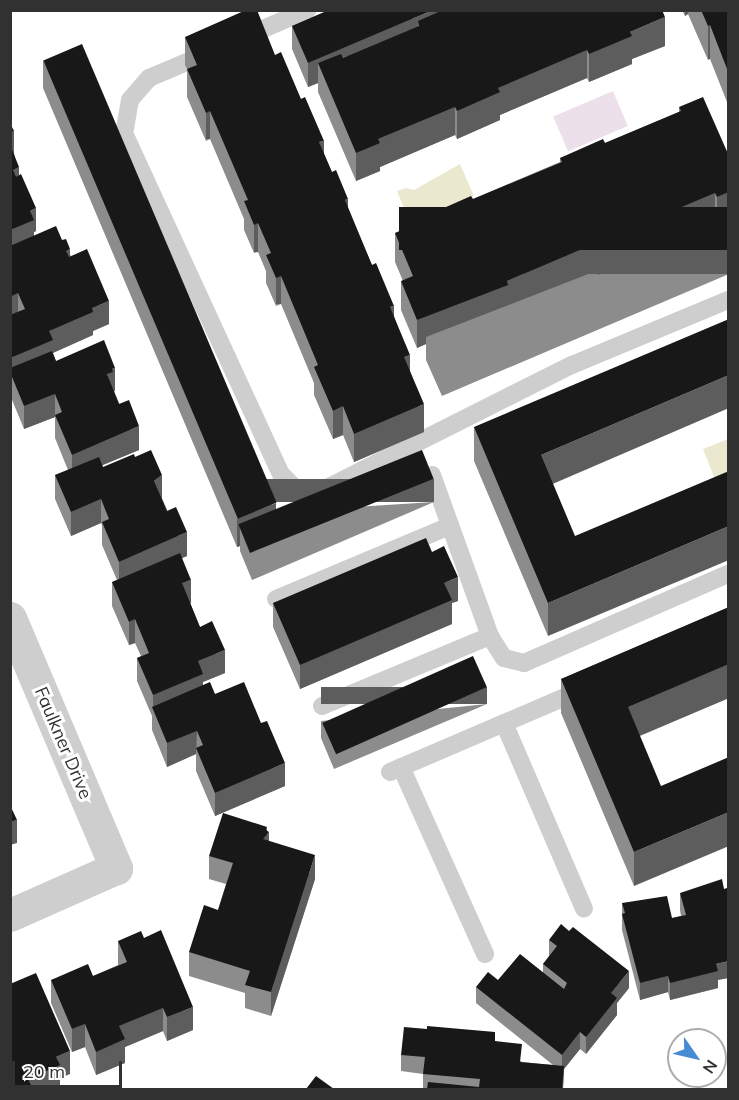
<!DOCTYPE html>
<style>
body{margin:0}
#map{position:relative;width:739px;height:1100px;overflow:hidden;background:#fff;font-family:Mulish,sans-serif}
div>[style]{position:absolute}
.green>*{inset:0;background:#ece1eb;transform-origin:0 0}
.water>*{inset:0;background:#eae9cf}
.service>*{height:18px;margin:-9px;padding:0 9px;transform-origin:9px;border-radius:9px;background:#cecece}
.minor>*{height:33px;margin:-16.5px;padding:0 16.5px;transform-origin:16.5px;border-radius:16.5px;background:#cecece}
.wall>*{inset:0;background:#8c8c8c}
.shaded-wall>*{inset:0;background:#5d5d5d;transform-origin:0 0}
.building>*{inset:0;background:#181818;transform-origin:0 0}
span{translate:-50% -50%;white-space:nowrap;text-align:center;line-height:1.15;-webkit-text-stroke:6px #fff;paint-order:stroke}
.street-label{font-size:18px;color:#313131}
.frame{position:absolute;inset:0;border:12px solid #313131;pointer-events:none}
.north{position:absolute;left:667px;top:1028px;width:60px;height:60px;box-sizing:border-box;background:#fff;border:2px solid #adadad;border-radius:50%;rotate:124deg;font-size:16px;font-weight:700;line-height:24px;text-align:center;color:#313131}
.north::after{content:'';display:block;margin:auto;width:21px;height:27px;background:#478bd4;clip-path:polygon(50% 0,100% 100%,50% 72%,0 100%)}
.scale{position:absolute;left:12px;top:1061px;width:110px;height:27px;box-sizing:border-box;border:3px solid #313131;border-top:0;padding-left:8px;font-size:18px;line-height:21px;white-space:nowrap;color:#313131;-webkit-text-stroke:4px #fff;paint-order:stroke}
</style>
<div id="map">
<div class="green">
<div style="left:613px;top:91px;width:38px;height:65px;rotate:67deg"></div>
</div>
<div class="water">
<div style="clip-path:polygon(460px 164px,474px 196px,410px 223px,397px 191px,406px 188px,414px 190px)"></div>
<div style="clip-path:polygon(728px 439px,727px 477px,716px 482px,703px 449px)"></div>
</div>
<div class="service">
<div style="left:242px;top:38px;width:71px;rotate:-23.3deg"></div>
<div style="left:208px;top:53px;width:64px;rotate:157deg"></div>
<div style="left:149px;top:78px;width:29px;rotate:131deg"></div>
<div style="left:130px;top:100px;width:34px;rotate:100deg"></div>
<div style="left:124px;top:133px;width:375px;rotate:65.3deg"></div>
<div style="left:281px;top:474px;width:21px;rotate:45deg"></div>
<div style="left:296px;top:489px;width:18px;rotate:19deg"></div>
<div style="left:313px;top:495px;width:290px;rotate:-26.7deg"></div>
<div style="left:572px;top:365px;width:169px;rotate:-22.6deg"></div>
<div style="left:432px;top:475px;width:171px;rotate:70.2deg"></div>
<div style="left:490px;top:636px;width:26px;rotate:58deg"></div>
<div style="left:504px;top:658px;width:21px;rotate:14deg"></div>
<div style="left:524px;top:663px;width:223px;rotate:-23.6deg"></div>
<div style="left:276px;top:599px;width:189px;rotate:-22.8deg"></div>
<div style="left:322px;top:706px;width:182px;rotate:-22.6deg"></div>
<div style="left:504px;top:723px;width:202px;rotate:66.7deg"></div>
<div style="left:401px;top:767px;width:205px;rotate:65.8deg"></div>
<div style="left:390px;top:772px;width:211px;rotate:-23.2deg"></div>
</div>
<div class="minor">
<div style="left:10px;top:618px;width:272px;rotate:67deg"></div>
<div style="left:116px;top:868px;width:116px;rotate:156.1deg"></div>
</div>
<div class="wall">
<div style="clip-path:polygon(329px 10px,665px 46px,632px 59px,632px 64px,589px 82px,587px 78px,500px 115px,500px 120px,457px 139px,455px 135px,380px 167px,380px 171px,356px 181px,318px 92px,318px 83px,308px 87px,292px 49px,292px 26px)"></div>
<div style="clip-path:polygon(682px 10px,729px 10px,729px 107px,710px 59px,708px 60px,688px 14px,685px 16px)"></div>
<div style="clip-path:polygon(185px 37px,275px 55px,324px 154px,394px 316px,410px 371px,424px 432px,354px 462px,343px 435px,333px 439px,314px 395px,314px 383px,281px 304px,276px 306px,266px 283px,266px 271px,258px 252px,254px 253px,244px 230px,244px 219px,210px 139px,206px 141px,187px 97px,187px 69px,185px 65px)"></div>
<div style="clip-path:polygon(43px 60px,276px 512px,434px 502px,252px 580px,240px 551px,240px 546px,237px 547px,43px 88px)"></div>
<div style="clip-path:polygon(679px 107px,729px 156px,729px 274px,442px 396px,426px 360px,426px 344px,417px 348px,401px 310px,401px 281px,403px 281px,395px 262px,395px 233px,428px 219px,428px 215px,473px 199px,560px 162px,560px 158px,605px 143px,679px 112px)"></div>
<div style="clip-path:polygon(10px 123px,14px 153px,19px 175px,36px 231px,34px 232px,34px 236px,62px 240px,109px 324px,93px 331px,93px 335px,53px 353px,56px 361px,115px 391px,114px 391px,139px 450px,102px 465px,103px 467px,162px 498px,187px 556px,182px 558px,191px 603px,190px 603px,200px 627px,225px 673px,203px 682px,203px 685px,215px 694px,285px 786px,215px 816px,196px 771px,196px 754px,167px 767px,152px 730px,152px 716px,137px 681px,137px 658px,141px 656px,135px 643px,129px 645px,112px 606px,112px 582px,117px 580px,102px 545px,102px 525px,101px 523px,71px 536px,55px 499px,55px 475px,68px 470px,55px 438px,55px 417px,24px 429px,10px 395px)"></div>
<div style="clip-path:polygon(474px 427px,553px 483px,548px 636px,474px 461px)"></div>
<div style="clip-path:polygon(432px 552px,458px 601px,452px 603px,452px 624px,300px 689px,273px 627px,273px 603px)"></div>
<div style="clip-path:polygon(729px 607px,729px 698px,640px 735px,634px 886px,561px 713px,561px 679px)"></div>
<div style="clip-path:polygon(487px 704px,334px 769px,321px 738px,321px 721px)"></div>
<div style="clip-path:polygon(267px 831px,269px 841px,315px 879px,271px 1016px,245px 1008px,245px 993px,189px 976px,189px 952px,218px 910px,226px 884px,209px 879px,209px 856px)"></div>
<div style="clip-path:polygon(680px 893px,718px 980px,718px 988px,670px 1000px,668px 992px,640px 1000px,622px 930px,622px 903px,672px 918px,681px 916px,680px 910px)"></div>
<div style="clip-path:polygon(144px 938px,193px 1030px,167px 1041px,163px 1031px,125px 1047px,125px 1063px,96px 1075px,85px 1047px,72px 1052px,51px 1003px,51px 980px,93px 976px,118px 965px,118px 941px)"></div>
<div style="clip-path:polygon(549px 940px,629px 988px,617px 1003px,617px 1015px,586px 1054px,580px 1049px,564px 1069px,563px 1089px,423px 1089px,423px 1074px,401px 1071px,401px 1055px,495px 1042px,522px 1062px,553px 1065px,476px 1003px,476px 987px,498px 980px,543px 972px,543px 964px,549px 956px)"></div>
</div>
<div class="shaded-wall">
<div style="clip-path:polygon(433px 10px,488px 10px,419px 26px,418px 21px,418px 40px,318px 63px,318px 83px,308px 87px,308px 63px)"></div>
<div style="clip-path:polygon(685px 10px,688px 10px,688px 14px,685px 16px)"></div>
<div style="clip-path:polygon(665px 17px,665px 46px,632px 59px,632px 64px,589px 82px,589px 54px,630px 32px)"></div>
<div style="left:710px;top:25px;width:34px;height:2px;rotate:90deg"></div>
<div style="clip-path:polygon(587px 50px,587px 78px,500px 115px,500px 120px,457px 139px,457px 111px,498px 88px)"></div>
<div style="clip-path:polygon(455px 107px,455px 135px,380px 167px,380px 171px,356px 181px,356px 153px,378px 139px)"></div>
<div style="left:210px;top:111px;width:28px;height:4px;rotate:90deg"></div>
<div style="left:14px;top:131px;width:23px;height:4px;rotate:90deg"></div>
<div style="clip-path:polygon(324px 141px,324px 169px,319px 142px)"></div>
<div style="clip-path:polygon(19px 167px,19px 190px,13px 170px)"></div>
<div style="clip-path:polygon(729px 192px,729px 220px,717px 225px,717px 197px)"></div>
<div style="clip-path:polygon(715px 193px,715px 221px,598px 275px,598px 247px,642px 224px)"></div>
<div style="clip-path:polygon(348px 199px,348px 227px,345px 200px)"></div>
<div style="clip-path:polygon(36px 208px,36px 231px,34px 232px,34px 244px,10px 254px,10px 230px,30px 211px)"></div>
<div style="left:258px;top:223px;width:29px;height:4px;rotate:90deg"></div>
<div style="clip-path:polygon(596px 243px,596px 271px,426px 337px,426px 344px,417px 348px,417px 320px)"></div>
<div style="clip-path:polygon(70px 249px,70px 272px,66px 251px)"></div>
<div style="left:729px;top:250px;width:24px;height:312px;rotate:90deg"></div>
<div style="left:281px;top:276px;width:28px;height:5px;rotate:90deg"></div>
<div style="clip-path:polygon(18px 293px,18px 317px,12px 320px,12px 296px)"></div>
<div style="clip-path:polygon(109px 301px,109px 324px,93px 331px,93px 335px,10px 372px,10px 358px,49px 331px,92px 308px)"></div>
<div style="clip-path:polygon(394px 306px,394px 334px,390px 307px)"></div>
<div style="clip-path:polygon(410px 355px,410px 383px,404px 357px)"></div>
<div style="clip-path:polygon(115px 368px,115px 391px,113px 392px,107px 374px,112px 369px)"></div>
<div style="clip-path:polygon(729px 375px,729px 408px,541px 489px,541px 455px)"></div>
<div style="clip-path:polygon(55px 394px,55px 417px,24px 429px,24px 406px)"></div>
<div style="clip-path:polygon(424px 404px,424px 432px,354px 462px,354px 434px)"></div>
<div style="clip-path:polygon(343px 406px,343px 435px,333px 439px,333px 411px)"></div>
<div style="clip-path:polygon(139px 426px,139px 450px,72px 478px,72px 455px)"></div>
<div style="clip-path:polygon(162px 475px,162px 498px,154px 504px,154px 481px)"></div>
<div style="left:434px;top:479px;width:23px;height:198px;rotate:90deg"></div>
<div style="clip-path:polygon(101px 499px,101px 523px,71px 536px,71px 512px)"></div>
<div style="clip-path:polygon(276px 503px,276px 531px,240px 527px,240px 546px,237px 547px,237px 519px)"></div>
<div style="clip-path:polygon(729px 526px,729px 560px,548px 636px,548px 603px)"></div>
<div style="clip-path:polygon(187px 532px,187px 556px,119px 585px,119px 562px)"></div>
<div style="clip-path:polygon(458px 577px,458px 601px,452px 603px,452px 624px,300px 689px,300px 665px,444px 583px)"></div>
<div style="clip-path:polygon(191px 580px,191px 603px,182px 607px,182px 583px)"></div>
<div style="clip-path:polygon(135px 619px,135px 643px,129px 645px,129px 622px)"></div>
<div style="clip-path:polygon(225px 650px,225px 673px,203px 682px,203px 697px,153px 709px,153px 695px,198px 661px)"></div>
<div style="clip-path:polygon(729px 664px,729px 698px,628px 741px,628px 707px)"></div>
<div style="left:487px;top:687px;width:17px;height:166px;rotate:90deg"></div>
<div style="clip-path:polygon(197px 731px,196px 754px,167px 767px,167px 743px)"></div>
<div style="clip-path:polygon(285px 763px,285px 786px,215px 816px,215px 793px)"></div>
<div style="clip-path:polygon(729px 812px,729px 846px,634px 886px,634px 852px)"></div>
<div style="clip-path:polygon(17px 820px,17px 843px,10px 845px,10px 822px)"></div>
<div style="clip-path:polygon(267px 827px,267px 835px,269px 832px,269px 855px,263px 839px)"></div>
<div style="clip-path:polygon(315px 855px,315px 879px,271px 1016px,271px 992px)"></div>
<div style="clip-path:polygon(729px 961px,729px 978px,718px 980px,718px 988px,670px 1000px,670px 983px,716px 964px)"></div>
<div style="clip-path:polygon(629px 971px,629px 988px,617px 1003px,617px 1015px,586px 1054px,586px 1037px,611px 993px)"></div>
<div style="clip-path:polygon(668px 976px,668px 992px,640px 1000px,640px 983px)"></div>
<div style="clip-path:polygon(193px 1007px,193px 1030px,167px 1041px,167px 1017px)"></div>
<div style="clip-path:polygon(163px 1008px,163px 1031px,125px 1047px,125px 1063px,96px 1075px,96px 1052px,119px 1026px)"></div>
<div style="clip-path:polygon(85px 1024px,85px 1047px,72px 1052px,72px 1029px)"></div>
<div style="clip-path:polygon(580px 1032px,580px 1049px,564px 1069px,563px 1089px,562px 1089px,562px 1055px)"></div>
<div style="clip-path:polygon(70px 1051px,70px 1074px,60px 1078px,60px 1089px,21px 1089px,28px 1079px,56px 1057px)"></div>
</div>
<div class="building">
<div style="clip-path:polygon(246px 10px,257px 10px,275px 55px,281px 52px,301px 99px,305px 97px,324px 141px,319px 142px,332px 172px,336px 170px,348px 199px,345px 200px,372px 265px,376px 263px,394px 306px,390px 307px,410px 355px,404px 357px,424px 404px,354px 434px,343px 406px,333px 411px,314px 367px,318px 365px,281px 276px,276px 278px,266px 255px,271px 253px,258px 223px,254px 225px,244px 201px,248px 200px,210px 111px,206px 113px,187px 69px,197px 65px,185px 37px)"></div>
<div style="clip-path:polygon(329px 10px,433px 10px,308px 63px,292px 26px)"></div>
<div style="clip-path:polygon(443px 10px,662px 10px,665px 17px,630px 32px,632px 36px,589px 54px,587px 50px,498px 88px,500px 92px,457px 111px,455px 107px,378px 139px,380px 143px,356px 153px,318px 63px,341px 54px,343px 58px,419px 26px,418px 21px)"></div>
<div style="clip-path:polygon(701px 10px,729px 10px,729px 74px,710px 25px,708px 26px)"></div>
<div style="left:82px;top:44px;width:498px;height:42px;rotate:67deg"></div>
<div style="clip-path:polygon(703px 97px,729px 156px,729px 192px,717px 197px,715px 193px,642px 224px,644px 227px,598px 247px,596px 243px,507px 281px,508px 285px,417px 320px,401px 281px,413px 276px,395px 233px,430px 219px,428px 215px,471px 196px,473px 199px,562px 162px,560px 158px,603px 139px,605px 143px,681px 111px,679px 107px)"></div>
<div style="clip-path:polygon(10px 123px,14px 131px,10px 132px)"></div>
<div style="clip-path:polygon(10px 147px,11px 147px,19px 167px,13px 170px,16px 177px,21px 174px,36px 208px,30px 211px,34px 220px,10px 230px)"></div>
<div style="left:729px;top:207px;width:43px;height:330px;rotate:90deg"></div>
<div style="clip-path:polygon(56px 226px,62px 240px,66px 239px,70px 249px,66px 251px,69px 257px,87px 249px,109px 301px,92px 308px,93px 312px,49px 331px,53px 340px,10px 358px,10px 315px,25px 309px,18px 293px,12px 296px,10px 293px,10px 246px)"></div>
<div style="clip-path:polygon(729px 319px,729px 375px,541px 455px,575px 536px,729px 471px,729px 526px,548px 603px,474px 427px)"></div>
<div style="clip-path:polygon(104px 340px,115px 368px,112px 369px,113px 372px,107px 374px,119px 404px,129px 400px,139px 426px,72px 455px,55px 415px,62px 412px,55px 394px,24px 406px,10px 372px,10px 368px,52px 351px,56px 361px)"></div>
<div style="clip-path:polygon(151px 450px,162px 475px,154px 481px,167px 511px,176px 507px,187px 532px,119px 562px,102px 522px,109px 519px,101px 499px,71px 512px,55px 475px,99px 457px,103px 467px,134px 454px,135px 457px)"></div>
<div style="left:422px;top:450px;width:31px;height:198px;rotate:68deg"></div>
<div style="clip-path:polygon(426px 538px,432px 552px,444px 546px,458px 577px,444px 583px,452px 600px,300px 665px,273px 603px)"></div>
<div style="clip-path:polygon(180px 553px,191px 580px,182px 583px,200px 627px,212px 621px,225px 650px,198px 661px,203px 674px,153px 695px,137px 658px,149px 653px,135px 619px,129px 622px,112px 582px)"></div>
<div style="clip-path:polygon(729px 607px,729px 664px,628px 707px,661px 786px,729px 757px,729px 812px,634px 852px,561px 679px)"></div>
<div style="left:473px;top:656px;width:34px;height:165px;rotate:66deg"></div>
<div style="clip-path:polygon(210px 682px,215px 694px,244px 682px,261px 723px,267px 721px,285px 763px,215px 793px,196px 748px,203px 745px,197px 731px,167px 743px,152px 707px)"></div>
<div style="clip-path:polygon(10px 805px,17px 820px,10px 822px)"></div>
<div style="clip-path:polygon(223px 813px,267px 827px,266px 830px,269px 832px,263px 839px,315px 855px,271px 992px,245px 985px,250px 971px,189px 952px,204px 905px,218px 910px,233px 863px,209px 856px)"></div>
<div style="clip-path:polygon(722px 879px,724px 889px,727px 888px,729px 893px,729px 961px,716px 964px,718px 971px,670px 983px,668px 976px,640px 983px,622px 914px,625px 913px,622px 903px,667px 896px,672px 918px,686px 915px,680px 893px)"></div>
<div style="clip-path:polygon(561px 924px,569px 931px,573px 927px,629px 971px,611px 993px,617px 998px,586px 1037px,580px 1032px,562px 1055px,476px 987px,488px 972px,498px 980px,520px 954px,564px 989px,567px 983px,543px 964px,557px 946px,549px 940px)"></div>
<div style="clip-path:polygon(161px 930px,193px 1007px,167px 1017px,163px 1008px,119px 1026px,125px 1039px,96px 1052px,85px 1024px,72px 1029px,51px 980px,88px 964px,93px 976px,127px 962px,118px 941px,141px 931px,144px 938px)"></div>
<div style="clip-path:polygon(36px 973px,70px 1051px,56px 1057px,60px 1065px,28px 1079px,31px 1085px,21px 1089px,10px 1089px,10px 1020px,12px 1019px,10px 1015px,10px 984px)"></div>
<div style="clip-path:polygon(427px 1026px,495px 1032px,495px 1041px,522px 1044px,520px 1062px,564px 1066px,562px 1089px,427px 1089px,428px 1082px,479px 1087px,480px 1079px,423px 1074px,425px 1057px,401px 1055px,404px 1027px,427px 1029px)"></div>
<div style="clip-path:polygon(316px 1076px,334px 1089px,306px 1089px)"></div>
</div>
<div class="street-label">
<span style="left:63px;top:743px;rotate:67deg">Faulkner Drive</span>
</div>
<div class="frame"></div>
<div class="north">N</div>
<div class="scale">20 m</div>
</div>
